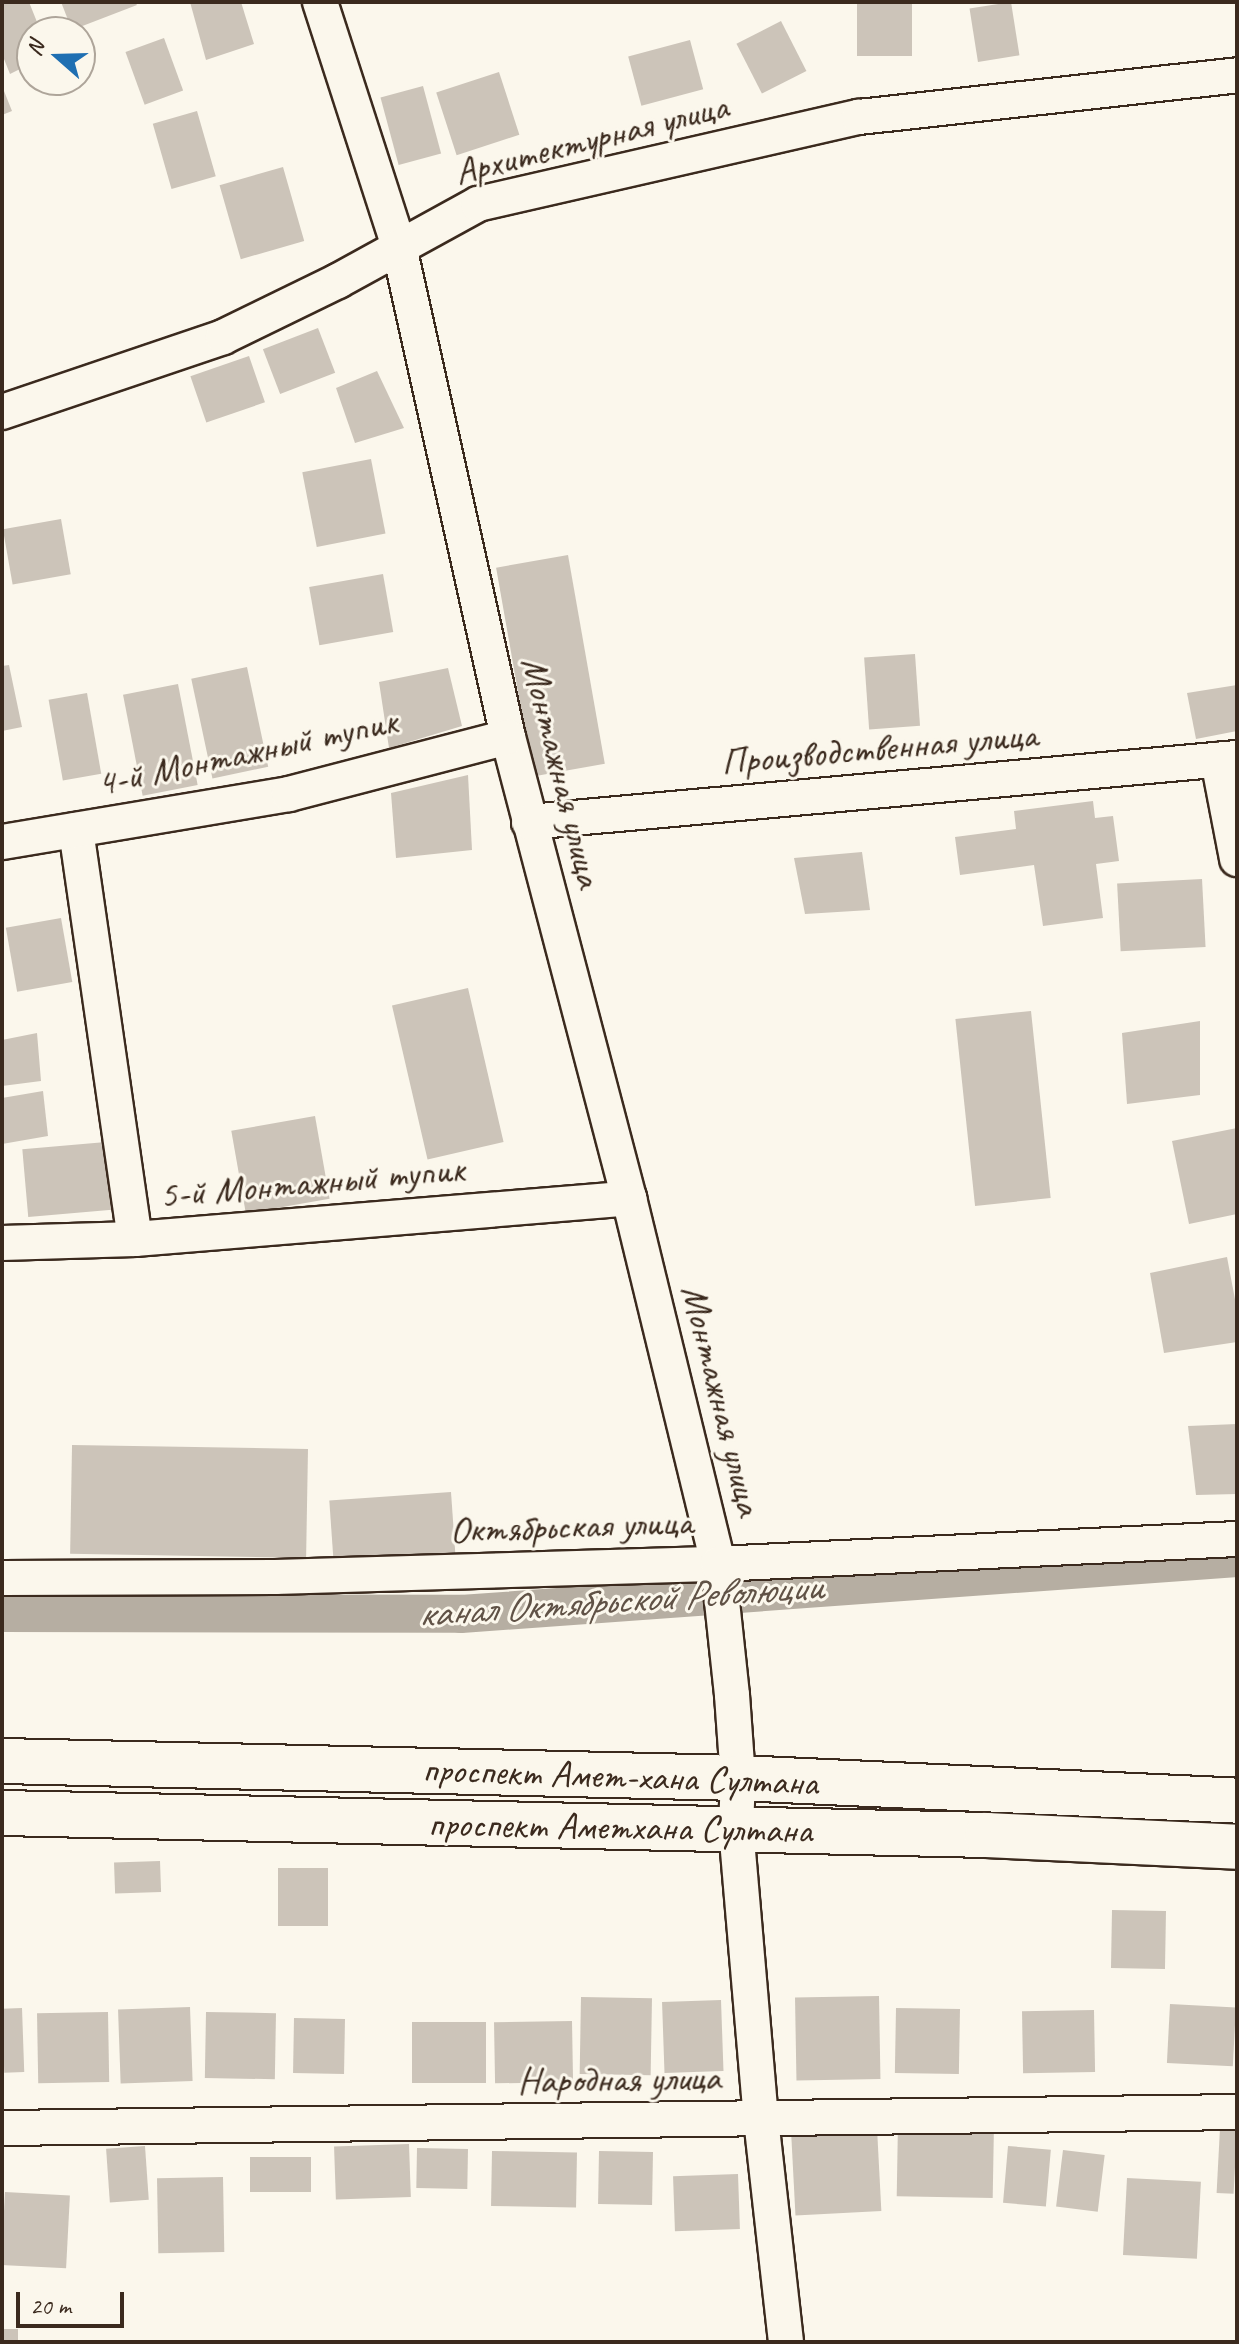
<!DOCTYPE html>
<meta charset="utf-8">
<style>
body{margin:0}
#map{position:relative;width:1239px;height:2344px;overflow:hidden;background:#fbf7ec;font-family:Caveat,sans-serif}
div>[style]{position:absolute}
.canal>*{height:38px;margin:-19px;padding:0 19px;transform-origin:19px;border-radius:19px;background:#b6aea2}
.building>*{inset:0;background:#ccc4b9;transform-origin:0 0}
.roads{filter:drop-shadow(2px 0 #3b2a1e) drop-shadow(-2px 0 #3b2a1e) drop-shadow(0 2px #3b2a1e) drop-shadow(0 -2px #3b2a1e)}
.street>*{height:34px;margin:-17px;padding:0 17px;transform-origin:17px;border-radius:17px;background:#fbf7ec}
.primary>*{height:44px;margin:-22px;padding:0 22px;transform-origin:22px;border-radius:22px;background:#fbf7ec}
span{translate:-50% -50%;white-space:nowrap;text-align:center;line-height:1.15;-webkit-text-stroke:6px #fbf7ec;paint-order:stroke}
.street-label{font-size:38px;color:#3b2a1e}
.water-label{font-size:40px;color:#605246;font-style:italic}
.frame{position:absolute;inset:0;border:4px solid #3b2a1e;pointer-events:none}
.north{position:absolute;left:16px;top:16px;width:80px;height:80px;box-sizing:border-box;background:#fbf7ec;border:2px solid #aea59a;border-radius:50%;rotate:290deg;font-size:22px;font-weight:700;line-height:32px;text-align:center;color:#3b2a1e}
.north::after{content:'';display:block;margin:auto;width:28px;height:36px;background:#1f6fb2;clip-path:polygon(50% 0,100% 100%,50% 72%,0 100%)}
.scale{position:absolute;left:16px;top:2292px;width:108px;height:36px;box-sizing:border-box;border:4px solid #3b2a1e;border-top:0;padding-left:10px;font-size:24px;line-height:28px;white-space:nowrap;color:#3b2a1e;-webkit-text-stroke:6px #fbf7ec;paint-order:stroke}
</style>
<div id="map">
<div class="canal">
<div style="left:2px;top:1613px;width:459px;rotate:0.1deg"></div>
<div style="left:461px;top:1614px;width:778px;rotate:-4.13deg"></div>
</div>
<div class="building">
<div style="clip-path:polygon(2px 2px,29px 2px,41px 32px,32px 32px,32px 63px,10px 74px,2px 54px)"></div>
<div style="clip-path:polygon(61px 2px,135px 2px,137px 5px,72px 30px)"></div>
<div style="clip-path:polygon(190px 2px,241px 2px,254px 44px,206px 60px)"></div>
<div style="left:857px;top:2px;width:55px;height:54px"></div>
<div style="left:1011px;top:2px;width:54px;height:42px;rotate:81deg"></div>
<div style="left:781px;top:21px;width:56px;height:50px;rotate:63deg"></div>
<div style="left:164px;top:38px;width:56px;height:41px;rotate:70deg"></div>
<div style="left:690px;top:40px;width:51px;height:64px;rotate:75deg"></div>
<div style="left:499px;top:72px;width:66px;height:66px;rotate:72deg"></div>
<div style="clip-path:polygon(2px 86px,12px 111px,2px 115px)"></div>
<div style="left:423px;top:86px;width:70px;height:44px;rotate:75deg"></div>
<div style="left:197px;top:111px;width:68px;height:46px;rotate:74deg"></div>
<div style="left:283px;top:167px;width:77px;height:66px;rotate:74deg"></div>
<div style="left:318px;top:328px;width:48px;height:59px;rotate:69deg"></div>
<div style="left:249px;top:356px;width:49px;height:62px;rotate:71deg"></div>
<div style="clip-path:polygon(377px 371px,404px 428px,355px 443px,336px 388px)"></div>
<div style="left:371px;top:459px;width:76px;height:70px;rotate:79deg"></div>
<div style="left:61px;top:519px;width:56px;height:59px;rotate:80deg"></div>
<div style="left:568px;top:555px;width:212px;height:73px;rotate:80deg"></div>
<div style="left:383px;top:574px;width:59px;height:75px;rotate:80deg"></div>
<div style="left:915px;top:654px;width:72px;height:51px;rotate:86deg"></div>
<div style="clip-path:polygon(9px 665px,22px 727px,2px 731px,2px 666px)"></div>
<div style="left:247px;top:667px;width:102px;height:57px;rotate:78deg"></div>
<div style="clip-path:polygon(448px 668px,462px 726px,389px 748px,379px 682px)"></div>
<div style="left:178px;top:684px;width:103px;height:56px;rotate:79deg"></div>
<div style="clip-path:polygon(1237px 685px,1237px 731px,1196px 739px,1187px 693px)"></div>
<div style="left:87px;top:693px;width:82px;height:39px;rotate:80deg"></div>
<div style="clip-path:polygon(468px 775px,472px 850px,396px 858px,391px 793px)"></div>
<div style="clip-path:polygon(1093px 801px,1095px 818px,1113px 816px,1119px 861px,1096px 864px,1103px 918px,1043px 926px,1034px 865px,960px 875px,955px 837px,1016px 829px,1014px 811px)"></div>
<div style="clip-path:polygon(862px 852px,870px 910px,805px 914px,794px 858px)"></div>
<div style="left:1202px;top:879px;width:68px;height:85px;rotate:87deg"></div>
<div style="left:61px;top:918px;width:65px;height:56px;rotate:80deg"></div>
<div style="left:468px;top:988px;width:158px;height:78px;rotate:77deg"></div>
<div style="left:1031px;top:1011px;width:188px;height:76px;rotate:84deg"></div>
<div style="clip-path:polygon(1200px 1021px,1200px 1095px,1127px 1104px,1122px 1033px)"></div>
<div style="clip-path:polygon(37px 1033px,41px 1081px,2px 1086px,2px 1040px)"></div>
<div style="clip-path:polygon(43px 1091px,48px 1136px,2px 1144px,2px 1098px)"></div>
<div style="left:315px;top:1116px;width:84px;height:85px;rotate:80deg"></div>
<div style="clip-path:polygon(1237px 1128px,1237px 1214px,1189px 1224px,1172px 1141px)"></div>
<div style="left:106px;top:1142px;width:68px;height:84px;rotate:85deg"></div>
<div style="clip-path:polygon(1227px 1257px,1237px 1310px,1237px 1342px,1164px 1353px,1150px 1273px)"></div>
<div style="clip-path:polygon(1237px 1424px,1237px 1494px,1196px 1495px,1188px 1426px)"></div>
<div style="left:308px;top:1449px;width:109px;height:236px;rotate:91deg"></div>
<div style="left:451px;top:1492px;width:65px;height:122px;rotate:86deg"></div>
<div style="left:160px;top:1861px;width:31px;height:46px;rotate:88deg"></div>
<div style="left:278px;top:1868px;width:50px;height:58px"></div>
<div style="left:1112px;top:1910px;width:54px;height:58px;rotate:1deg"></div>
<div style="left:879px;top:1996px;width:83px;height:84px;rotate:89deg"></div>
<div style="left:581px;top:1997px;width:71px;height:77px;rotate:1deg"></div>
<div style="left:721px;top:2000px;width:71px;height:59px;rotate:88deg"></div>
<div style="left:1170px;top:2004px;width:66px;height:59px;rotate:3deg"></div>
<div style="left:190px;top:2007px;width:74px;height:72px;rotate:88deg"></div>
<div style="left:22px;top:2008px;width:64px;height:20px;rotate:88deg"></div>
<div style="left:896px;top:2008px;width:64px;height:65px;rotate:1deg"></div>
<div style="left:1094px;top:2010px;width:62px;height:72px;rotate:89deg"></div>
<div style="left:108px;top:2012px;width:70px;height:71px;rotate:89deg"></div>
<div style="left:206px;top:2012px;width:70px;height:66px;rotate:1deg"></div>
<div style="left:294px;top:2018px;width:51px;height:55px;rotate:1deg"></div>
<div style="left:572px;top:2021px;width:61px;height:78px;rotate:89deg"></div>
<div style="left:486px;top:2022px;width:61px;height:74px;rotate:90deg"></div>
<div style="left:994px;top:2123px;width:75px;height:96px;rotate:91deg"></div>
<div style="left:877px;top:2128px;width:83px;height:86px;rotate:87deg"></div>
<div style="left:1220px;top:2128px;width:17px;height:65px;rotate:3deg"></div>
<div style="left:409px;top:2144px;width:53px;height:75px;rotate:88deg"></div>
<div style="left:145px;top:2146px;width:54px;height:39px;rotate:86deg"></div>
<div style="left:1008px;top:2146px;width:43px;height:57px;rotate:5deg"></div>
<div style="left:417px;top:2148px;width:51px;height:40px;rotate:1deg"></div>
<div style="left:1063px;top:2150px;width:42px;height:57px;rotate:7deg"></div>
<div style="left:492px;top:2151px;width:85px;height:55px;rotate:1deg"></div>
<div style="left:599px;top:2151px;width:54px;height:53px;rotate:1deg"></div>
<div style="left:250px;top:2157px;width:61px;height:35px"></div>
<div style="left:738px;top:2174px;width:55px;height:65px;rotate:88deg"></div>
<div style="left:223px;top:2177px;width:75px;height:66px;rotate:89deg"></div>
<div style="left:1127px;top:2178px;width:74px;height:77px;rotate:3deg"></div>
<div style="left:5px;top:2192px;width:65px;height:73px;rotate:3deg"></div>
<div style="left:2px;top:2329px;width:16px;height:13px"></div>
</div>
<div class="roads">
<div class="street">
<div style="left:320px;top:2px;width:257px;rotate:72.1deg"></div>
<div style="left:399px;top:247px;width:502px;rotate:77.46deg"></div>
<div style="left:508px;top:737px;width:477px;rotate:75.3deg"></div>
<div style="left:629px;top:1198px;width:377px;rotate:76.3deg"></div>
<div style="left:718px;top:1564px;width:132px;rotate:83.9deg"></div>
<div style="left:732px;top:1695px;width:83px;rotate:85.9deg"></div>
<div style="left:738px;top:1778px;width:50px;rotate:92.3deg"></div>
<div style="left:736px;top:1828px;width:292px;rotate:85.1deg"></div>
<div style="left:761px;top:2119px;width:224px;rotate:83.6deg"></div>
<div style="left:2px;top:412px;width:233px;rotate:-18.7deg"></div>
<div style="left:223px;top:337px;width:128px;rotate:-26deg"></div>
<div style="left:338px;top:281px;width:160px;rotate:-28.8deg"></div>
<div style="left:478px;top:204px;width:391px;rotate:-12.9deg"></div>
<div style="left:859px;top:117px;width:380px;rotate:-6.3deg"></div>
<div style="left:1218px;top:760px;width:101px;rotate:79.1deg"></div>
<div style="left:529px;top:822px;width:711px;rotate:-5.17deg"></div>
<div style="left:76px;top:830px;width:413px;rotate:81.8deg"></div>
<div style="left:2px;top:842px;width:291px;rotate:-9.5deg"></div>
<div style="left:289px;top:794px;width:226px;rotate:-14.6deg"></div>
<div style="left:2px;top:1243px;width:133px;rotate:-1.7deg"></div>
<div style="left:135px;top:1239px;width:496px;rotate:-4.7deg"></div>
<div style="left:2px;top:1578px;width:273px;rotate:-0.2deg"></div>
<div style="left:275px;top:1577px;width:443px;rotate:-1.7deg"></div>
<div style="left:718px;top:1564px;width:520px;rotate:-2.76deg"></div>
<div style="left:2px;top:2128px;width:1235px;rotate:-0.74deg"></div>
</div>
<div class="primary">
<div style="left:2px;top:1761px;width:736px;rotate:1.32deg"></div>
<div style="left:738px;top:1778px;width:500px;rotate:2.6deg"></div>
<div style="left:2px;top:1813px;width:985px;rotate:1.28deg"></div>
<div style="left:987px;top:1835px;width:250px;rotate:2.7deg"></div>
</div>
</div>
<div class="street-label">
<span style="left:591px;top:139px;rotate:-14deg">Архитектурная улица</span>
<span style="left:879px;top:748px;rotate:-5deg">Производственная улица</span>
<span style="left:247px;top:752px;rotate:-12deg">4-й Монтажный тупик</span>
<span style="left:562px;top:772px;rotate:76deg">Монтажная улица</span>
<span style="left:312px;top:1182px;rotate:-5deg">5-й Монтажный тупик</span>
<span style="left:722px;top:1400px;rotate:76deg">Монтажная улица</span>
<span style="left:571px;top:1526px;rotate:-2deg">Октябрьская улица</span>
<span style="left:620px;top:1776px;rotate:2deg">проспект Амет-хана Султана</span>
<span style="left:620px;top:1827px;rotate:1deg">проспект Аметхана Султана</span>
<span style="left:619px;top:2079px;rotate:-1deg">Народная улица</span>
</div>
<div class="water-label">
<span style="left:620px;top:1600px;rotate:-4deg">канал Октябрьской Революции</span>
</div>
<div class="frame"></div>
<div class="north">N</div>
<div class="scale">20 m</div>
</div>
